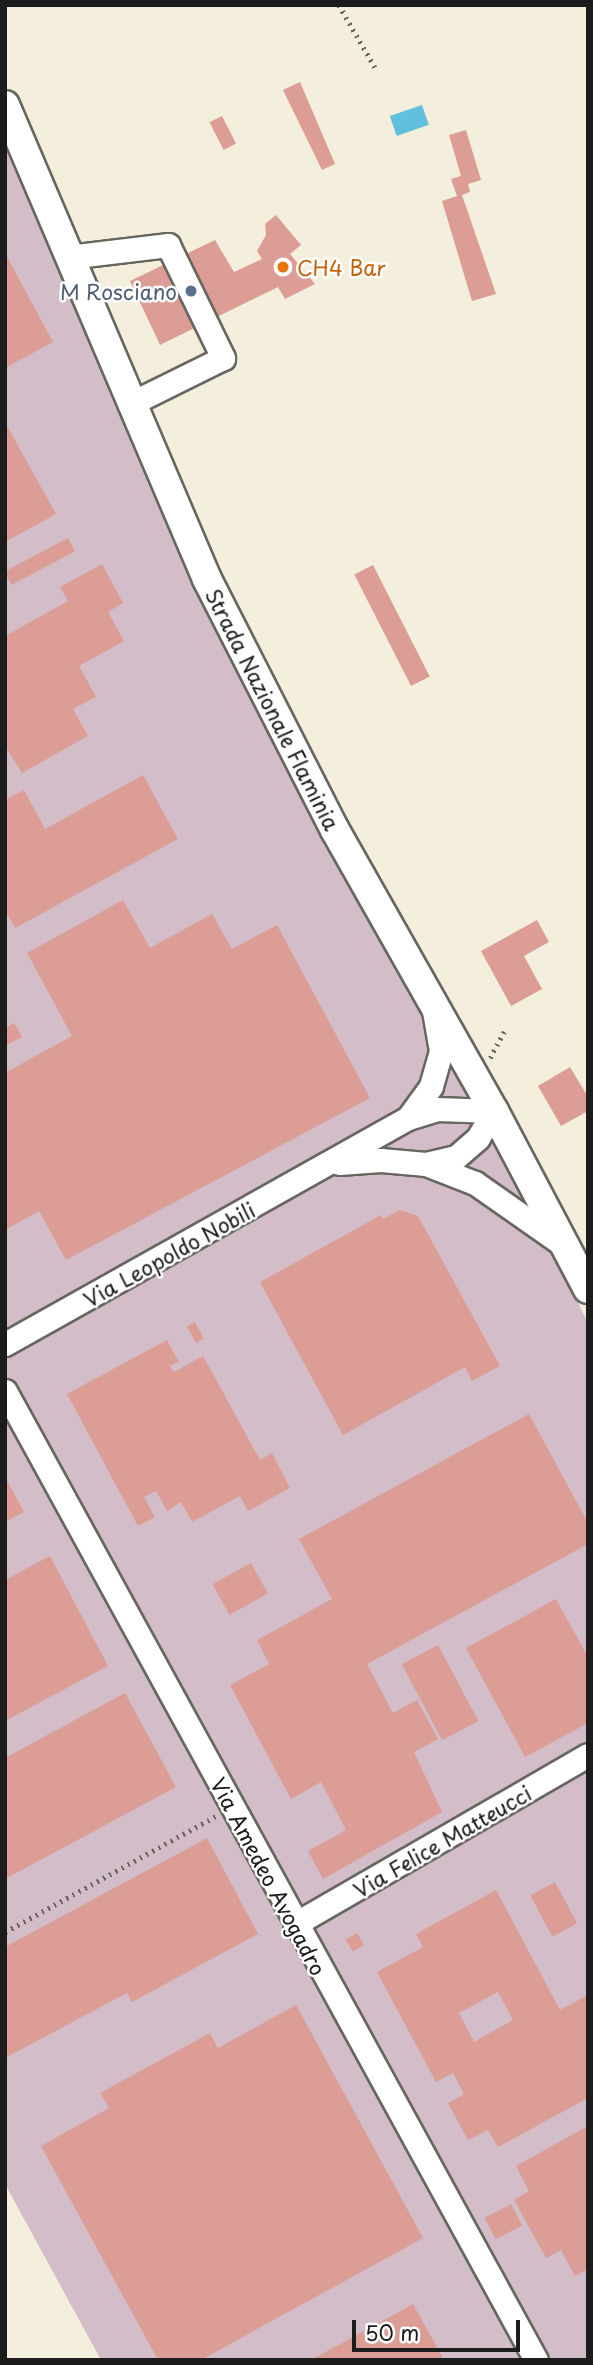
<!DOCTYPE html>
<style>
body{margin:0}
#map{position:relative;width:593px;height:2365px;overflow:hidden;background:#f3efdc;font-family:"Playpen Sans",sans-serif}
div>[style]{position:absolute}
.industrial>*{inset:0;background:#d2bdc8}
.water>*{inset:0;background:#60c0de;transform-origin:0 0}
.building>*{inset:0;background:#db9d96;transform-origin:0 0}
.path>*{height:4.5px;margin-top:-2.25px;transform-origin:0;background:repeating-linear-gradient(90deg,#67665f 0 2px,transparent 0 7px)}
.roads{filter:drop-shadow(2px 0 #67665f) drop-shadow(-2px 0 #67665f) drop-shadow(0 2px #67665f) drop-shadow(0 -2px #67665f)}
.minor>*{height:23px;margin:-11.5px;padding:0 11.5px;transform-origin:11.5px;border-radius:11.5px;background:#fff}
.major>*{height:28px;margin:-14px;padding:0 14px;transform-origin:14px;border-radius:14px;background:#fff}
.dots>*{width:19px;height:19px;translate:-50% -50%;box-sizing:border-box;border:4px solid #fff;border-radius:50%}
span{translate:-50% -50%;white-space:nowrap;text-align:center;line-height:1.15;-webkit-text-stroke:5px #fff;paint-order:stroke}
.food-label{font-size:21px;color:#c56008}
.left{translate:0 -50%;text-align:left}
.service-label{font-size:21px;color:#4e5e75}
.right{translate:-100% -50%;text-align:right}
.street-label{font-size:21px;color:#1c1c1c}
.frame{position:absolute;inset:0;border:7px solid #1c1c1c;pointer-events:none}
.scale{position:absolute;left:352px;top:2320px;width:168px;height:32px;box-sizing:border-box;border:4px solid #1c1c1c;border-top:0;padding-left:9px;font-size:21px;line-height:24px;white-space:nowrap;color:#1c1c1c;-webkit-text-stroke:5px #fff;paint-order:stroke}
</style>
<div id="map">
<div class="industrial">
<div style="clip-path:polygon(5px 135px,588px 1323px,588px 2360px,101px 2360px,5px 2184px)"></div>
</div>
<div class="water">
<div style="left:422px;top:105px;width:21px;height:34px;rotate:71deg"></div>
</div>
<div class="building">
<div style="clip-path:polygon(300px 82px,335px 164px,322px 170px,283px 90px)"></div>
<div style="left:222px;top:116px;width:31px;height:14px;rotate:63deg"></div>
<div style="clip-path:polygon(466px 130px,481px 180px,468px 184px,470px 192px,462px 195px,496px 294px,472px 301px,442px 201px,457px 196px,451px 179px,461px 176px,449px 135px)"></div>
<div style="clip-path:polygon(276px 215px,301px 245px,290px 254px,315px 284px,285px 299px,278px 287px,160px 345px,130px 281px,215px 240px,234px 272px,262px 259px,257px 251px,266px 235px,265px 224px)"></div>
<div style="clip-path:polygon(5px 253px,53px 342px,5px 368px)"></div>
<div style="clip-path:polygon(7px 426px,56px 514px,5px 542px,5px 427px)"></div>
<div style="left:68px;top:538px;width:15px;height:72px;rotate:62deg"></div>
<div style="clip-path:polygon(102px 564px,123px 603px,108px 612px,124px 641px,79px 666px,96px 697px,73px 709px,88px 736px,22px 773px,5px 746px,5px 636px,68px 601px,60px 587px)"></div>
<div style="left:373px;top:565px;width:125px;height:21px;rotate:63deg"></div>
<div style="clip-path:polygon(143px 775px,178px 839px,15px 928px,5px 910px,5px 800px,24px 790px,45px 829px)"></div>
<div style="clip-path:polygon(123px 900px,150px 948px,212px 914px,232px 949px,277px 925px,370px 1098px,66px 1260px,39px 1211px,5px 1230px,5px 1073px,72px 1036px,27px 953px)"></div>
<div style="clip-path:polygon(537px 920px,549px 942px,524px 956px,542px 989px,511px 1006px,481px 951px)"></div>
<div style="clip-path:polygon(14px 1023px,22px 1037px,5px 1046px,5px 1028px)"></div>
<div style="clip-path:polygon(570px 1067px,588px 1097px,588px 1111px,561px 1126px,538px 1086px)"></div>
<div style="clip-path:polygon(400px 1210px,418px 1216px,500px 1366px,472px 1381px,465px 1367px,343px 1435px,260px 1282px,381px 1215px,383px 1219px)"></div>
<div style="left:195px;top:1322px;width:19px;height:9px;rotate:62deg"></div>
<div style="clip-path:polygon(167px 1340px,179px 1362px,170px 1366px,174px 1372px,203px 1356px,260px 1460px,272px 1453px,290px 1488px,248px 1511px,240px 1496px,192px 1522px,181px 1502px,167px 1511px,156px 1491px,144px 1497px,155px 1517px,138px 1526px,67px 1394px)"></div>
<div style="clip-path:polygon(529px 1414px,588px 1523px,588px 1544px,367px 1664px,393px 1713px,417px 1700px,438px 1739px,414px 1752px,442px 1812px,323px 1879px,308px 1851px,346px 1830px,321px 1782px,291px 1799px,230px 1685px,269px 1664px,257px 1640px,332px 1599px,299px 1539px)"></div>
<div style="clip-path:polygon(5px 1477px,24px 1512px,5px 1522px)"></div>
<div style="clip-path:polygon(50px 1556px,108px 1666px,5px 1721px,5px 1580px)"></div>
<div style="left:251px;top:1563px;width:35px;height:44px;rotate:61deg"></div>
<div style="clip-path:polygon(556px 1599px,588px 1657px,588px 1723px,525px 1757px,466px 1648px)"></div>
<div style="left:438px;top:1645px;width:86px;height:41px;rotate:62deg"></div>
<div style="clip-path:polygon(125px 1693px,176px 1787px,5px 1879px,5px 1758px)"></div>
<div style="clip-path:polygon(207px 1838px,258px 1934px,132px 2002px,127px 1993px,5px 2058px,5px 1947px)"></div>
<div style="left:555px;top:1882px;width:47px;height:28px;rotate:62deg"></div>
<div style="clip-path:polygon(evenodd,496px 1890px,560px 2010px,586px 1996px,588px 2000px,588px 2098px,498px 2147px,488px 2130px,468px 2140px,448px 2103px,464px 2094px,453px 2073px,436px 2082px,377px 1972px,423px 1947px,416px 1934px,496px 1890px,498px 1992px,513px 2020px,474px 2042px,459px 2013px,498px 1992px)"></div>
<div style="left:357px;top:1933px;width:14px;height:13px;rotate:60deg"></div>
<div style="clip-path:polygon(296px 2005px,423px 2238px,201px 2360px,158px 2360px,41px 2146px,109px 2108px,100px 2093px,210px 2033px,218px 2048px)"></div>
<div style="clip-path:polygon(588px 2126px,588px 2269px,575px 2276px,561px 2250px,546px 2258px,514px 2200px,529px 2191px,516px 2166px)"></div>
<div style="left:511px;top:2204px;width:24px;height:30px;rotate:62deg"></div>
<div style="clip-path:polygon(413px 2304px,444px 2360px,311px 2360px,397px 2313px)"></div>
</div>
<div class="path">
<div style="left:339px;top:5px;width:72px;rotate:59.9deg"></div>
<div style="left:490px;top:1058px;width:30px;rotate:-62deg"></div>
<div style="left:5px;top:1932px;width:241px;rotate:-28.8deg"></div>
</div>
<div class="roads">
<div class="minor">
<div style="left:68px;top:257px;width:101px;rotate:-6.8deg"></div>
<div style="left:168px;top:245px;width:126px;rotate:64deg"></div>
<div style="left:223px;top:358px;width:104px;rotate:153.7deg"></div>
<div style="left:408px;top:1118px;width:30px;rotate:-17deg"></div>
<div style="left:437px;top:1109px;width:57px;rotate:2deg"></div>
<div style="left:494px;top:1111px;width:31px;rotate:121deg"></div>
<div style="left:478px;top:1138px;width:29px;rotate:139deg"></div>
<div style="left:456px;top:1157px;width:31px;rotate:167deg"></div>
<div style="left:339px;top:1163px;width:42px;rotate:-4.1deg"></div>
<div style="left:381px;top:1160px;width:45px;rotate:5.1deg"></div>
<div style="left:426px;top:1164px;width:53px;rotate:21.2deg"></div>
<div style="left:475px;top:1183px;width:106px;rotate:35deg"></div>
<div style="left:5px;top:1344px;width:462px;rotate:-29.3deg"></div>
<div style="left:408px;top:1118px;width:39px;rotate:-54deg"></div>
<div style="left:431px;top:1086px;width:36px;rotate:-74deg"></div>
<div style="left:441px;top:1051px;width:41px;rotate:-99.9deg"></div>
<div style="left:5px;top:1391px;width:1105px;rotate:61.28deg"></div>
<div style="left:295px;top:1924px;width:338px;rotate:-30deg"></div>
</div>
<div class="major">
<div style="left:5px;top:105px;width:515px;rotate:66.92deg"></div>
<div style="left:207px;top:579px;width:282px;rotate:63deg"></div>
<div style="left:335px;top:830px;width:323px;rotate:60.5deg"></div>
<div style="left:494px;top:1111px;width:201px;rotate:62.2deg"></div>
</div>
</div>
<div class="dots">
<div style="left:283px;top:267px;background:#e8710a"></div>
<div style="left:191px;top:291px;background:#5c6f8a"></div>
</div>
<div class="food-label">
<span class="left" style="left:297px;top:267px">CH4 Bar</span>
</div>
<div class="service-label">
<span class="right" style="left:177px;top:291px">M Rosciano</span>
</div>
<div class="street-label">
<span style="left:273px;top:709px;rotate:63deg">Strada Nazionale Flaminia</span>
<span style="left:169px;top:1254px;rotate:-29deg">Via Leopoldo Nobili</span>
<span style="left:442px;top:1841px;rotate:-30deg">Via Felice Matteucci</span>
<span style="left:269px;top:1876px;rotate:62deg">Via Amedeo Avogadro</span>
</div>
<div class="frame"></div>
<div class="scale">50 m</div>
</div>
